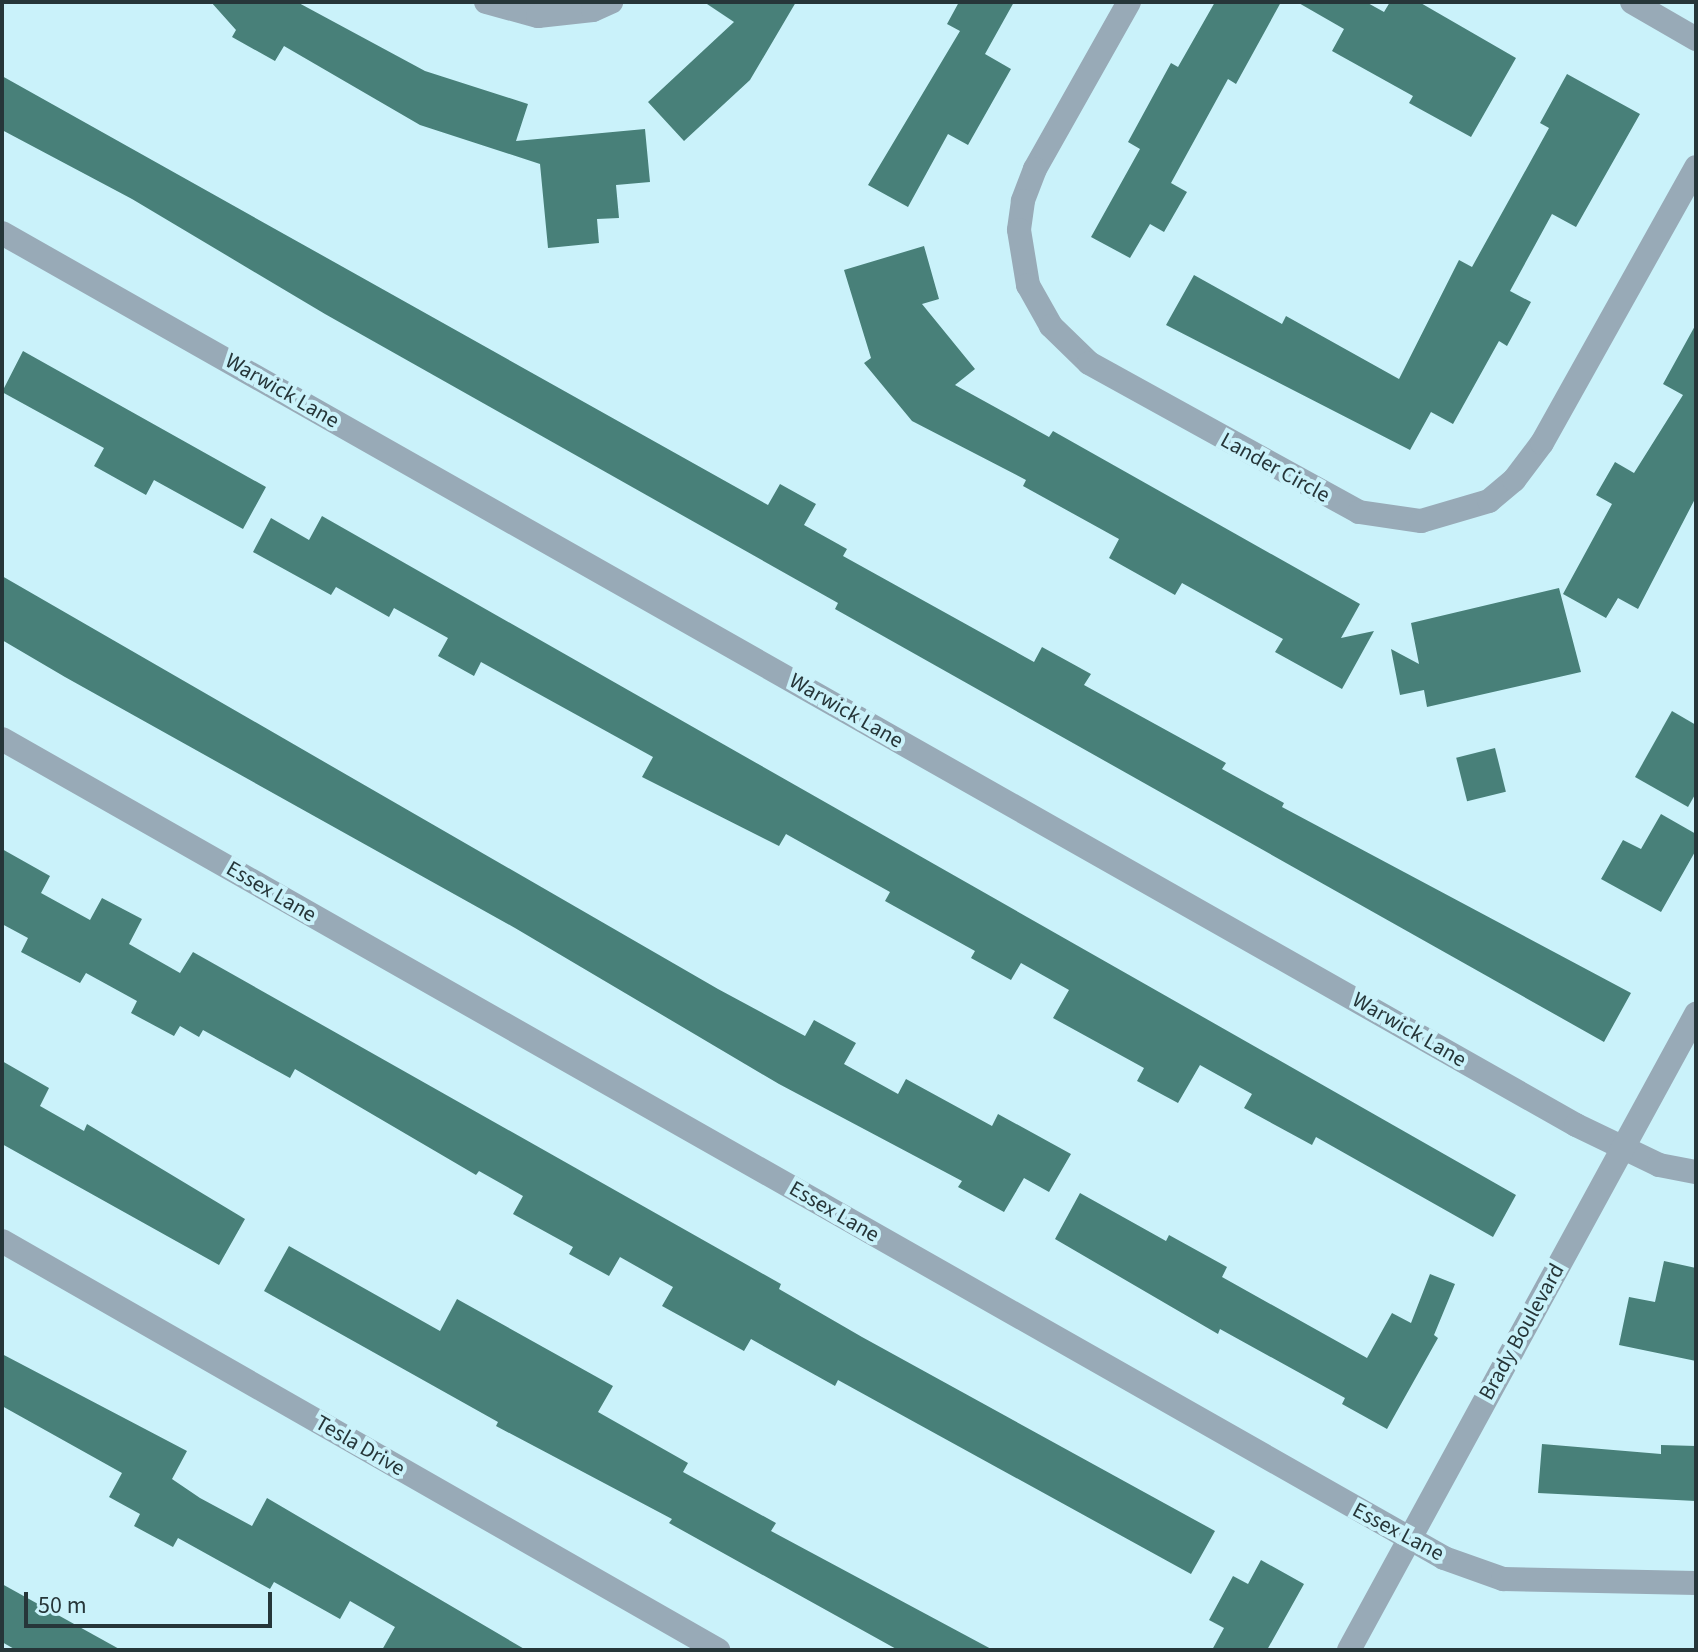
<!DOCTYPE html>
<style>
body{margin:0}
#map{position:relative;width:1698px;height:1652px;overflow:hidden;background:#caf2fa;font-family:"Source Sans 3",sans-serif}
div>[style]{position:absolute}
.building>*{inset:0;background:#488079;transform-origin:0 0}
.street>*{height:24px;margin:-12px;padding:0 12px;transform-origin:12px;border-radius:12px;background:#98aab7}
span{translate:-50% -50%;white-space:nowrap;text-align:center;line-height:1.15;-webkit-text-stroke:8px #caf2fa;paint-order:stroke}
.street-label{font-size:22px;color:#263639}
.frame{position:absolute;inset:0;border:4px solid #263639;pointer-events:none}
.scale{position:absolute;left:24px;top:1592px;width:248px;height:36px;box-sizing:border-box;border:4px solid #263639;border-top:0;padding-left:10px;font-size:24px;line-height:28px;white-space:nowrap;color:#263639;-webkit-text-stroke:6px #caf2fa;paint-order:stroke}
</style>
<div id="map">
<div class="building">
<div style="clip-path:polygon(211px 2px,297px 2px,425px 71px,528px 104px,516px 141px,645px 129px,650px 182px,616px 185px,619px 218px,597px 219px,599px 243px,548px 248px,540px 164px,420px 125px,284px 46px,275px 61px,232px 37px,236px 30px)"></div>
<div style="clip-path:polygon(704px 2px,796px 2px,750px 80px,684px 141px,648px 102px,734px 22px)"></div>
<div style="clip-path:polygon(959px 2px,1014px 2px,985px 54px,1011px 69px,968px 145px,948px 134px,908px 207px,868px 185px,960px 31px,947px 24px)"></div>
<div style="clip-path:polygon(1215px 2px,1281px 2px,1236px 84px,1228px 79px,1171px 183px,1187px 192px,1164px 232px,1150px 224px,1130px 258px,1091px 237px,1140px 149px,1128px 142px,1171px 63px,1178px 67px)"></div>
<div style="clip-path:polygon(1297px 2px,1366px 2px,1384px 12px,1390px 2px,1419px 2px,1516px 58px,1471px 137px,1409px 103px,1413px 96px,1332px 51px,1344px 29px)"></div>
<div style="clip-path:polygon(1567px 74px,1640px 114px,1576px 227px,1552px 214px,1510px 291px,1531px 302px,1507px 346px,1499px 341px,1453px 424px,1431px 412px,1410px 450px,1166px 325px,1194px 275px,1282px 324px,1286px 316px,1399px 379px,1459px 260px,1472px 267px,1549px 128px,1540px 123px)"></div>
<div style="clip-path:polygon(2px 76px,768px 505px,780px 484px,816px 504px,804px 525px,847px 549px,843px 556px,1034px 662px,1042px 647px,1091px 674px,1084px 685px,1226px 763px,1222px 769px,1284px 803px,1282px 807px,1631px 993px,1604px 1042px,835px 609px,838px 603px,325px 314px,132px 199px,2px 130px)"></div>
<div style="clip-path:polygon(924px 246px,939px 299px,922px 304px,975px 369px,955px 385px,1049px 437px,1053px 431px,1360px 604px,1341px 638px,1374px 631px,1342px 689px,1275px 652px,1283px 639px,1182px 583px,1175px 595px,1109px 558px,1119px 539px,1023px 486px,1026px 480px,912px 421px,864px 363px,871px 358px,844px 270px)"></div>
<div style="clip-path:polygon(1696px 324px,1696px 497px,1638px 609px,1618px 598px,1606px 618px,1563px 594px,1612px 504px,1596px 495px,1615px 462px,1634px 473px,1683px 395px,1663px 384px)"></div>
<div style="clip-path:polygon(23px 351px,266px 487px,243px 529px,154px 480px,146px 495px,94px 466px,104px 448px,2px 392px)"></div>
<div style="clip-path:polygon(322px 516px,1516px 1195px,1493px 1237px,1316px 1137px,1312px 1145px,1244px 1108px,1252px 1094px,1200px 1065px,1178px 1103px,1137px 1081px,1144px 1068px,1053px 1018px,1069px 990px,1021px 963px,1011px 980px,971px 958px,975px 951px,885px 901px,890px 892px,786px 834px,779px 846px,642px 777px,653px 757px,481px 662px,474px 676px,438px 656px,448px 638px,394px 608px,389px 617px,336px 587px,331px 595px,253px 552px,271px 518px,309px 540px)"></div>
<div style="clip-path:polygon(2px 576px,718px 989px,805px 1036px,814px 1020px,856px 1043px,844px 1064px,898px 1094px,906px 1079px,992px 1126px,998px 1114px,1071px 1154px,1049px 1192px,1024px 1178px,1004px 1212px,958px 1187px,962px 1181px,779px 1084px,515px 928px,65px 677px,2px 640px)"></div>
<div style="clip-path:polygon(1559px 588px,1581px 672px,1427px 707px,1424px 690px,1400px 695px,1391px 649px,1419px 664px,1411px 623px)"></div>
<div style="clip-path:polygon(1672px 711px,1696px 725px,1696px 793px,1688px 807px,1635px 777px)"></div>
<div style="left:1495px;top:748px;width:45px;height:40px;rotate:76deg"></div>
<div style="clip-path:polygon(1661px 814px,1696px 834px,1696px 850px,1661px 912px,1601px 879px,1623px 840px,1641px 849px)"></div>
<div style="clip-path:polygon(2px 849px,50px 876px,41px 893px,90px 920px,102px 898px,142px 919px,129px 944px,180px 973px,193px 952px,781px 1284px,779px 1289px,862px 1337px,1215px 1531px,1191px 1574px,838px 1380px,835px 1386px,751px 1339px,744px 1351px,662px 1306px,673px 1287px,620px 1257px,609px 1276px,569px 1254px,573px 1247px,513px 1214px,523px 1196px,479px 1171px,476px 1175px,295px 1069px,290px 1078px,203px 1030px,199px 1037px,180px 1026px,174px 1036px,131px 1013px,137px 1001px,86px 973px,80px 983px,21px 952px,28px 938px,2px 924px)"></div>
<div style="clip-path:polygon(2px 1061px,49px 1088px,40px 1106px,84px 1131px,87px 1124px,245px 1219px,219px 1265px,2px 1144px)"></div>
<div style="clip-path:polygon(1080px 1193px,1166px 1241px,1169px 1235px,1227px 1267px,1222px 1277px,1367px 1358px,1392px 1313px,1411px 1323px,1430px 1274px,1455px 1284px,1434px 1335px,1438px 1338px,1387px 1429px,1342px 1404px,1345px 1398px,1220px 1329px,1218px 1334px,1055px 1239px)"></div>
<div style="clip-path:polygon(289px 1246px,440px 1331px,457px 1299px,613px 1386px,598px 1412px,688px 1463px,683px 1472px,776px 1523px,771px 1531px,993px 1650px,898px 1650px,669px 1523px,672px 1519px,496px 1426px,498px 1422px,264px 1291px)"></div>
<div style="clip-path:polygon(1664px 1261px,1696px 1268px,1696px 1361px,1619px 1345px,1629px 1297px,1655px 1302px)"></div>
<div style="clip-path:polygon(2px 1354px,187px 1451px,172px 1479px,200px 1498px,252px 1526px,267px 1498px,526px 1650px,382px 1650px,395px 1627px,350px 1601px,340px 1619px,274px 1582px,270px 1589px,178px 1538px,173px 1547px,134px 1526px,140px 1514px,109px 1497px,122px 1473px,2px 1406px)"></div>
<div style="clip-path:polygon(1542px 1444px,1661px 1454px,1661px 1445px,1696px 1446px,1696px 1501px,1538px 1493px)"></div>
<div style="clip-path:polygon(1261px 1560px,1304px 1584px,1267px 1650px,1212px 1650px,1224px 1628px,1209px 1620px,1233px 1576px,1248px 1584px)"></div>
<div style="clip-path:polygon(2px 1584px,121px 1650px,16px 1650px,2px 1642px)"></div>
</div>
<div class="street">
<div style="left:486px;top:2px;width:54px;rotate:15.1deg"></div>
<div style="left:538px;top:16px;width:55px;rotate:-6.2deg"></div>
<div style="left:593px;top:10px;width:20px;rotate:-24deg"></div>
<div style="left:1129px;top:2px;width:192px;rotate:119.4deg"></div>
<div style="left:1035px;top:169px;width:34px;rotate:111deg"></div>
<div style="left:1023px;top:201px;width:29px;rotate:98deg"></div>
<div style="left:1019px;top:230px;width:56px;rotate:80.7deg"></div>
<div style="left:1028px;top:285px;width:47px;rotate:60.7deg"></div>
<div style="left:1051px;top:326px;width:53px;rotate:44.2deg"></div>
<div style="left:1089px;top:363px;width:308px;rotate:28.9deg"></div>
<div style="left:1359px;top:512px;width:63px;rotate:8.3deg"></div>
<div style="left:1421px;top:521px;width:71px;rotate:-16.4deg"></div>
<div style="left:1489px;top:501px;width:33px;rotate:-40deg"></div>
<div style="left:1514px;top:480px;width:46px;rotate:-52.9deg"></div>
<div style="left:1542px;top:443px;width:316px;rotate:-60.8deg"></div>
<div style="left:1632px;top:2px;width:74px;rotate:30deg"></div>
<div style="left:2px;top:233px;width:1809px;rotate:29.54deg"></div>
<div style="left:1576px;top:1125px;width:92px;rotate:25.7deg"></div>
<div style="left:1659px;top:1165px;width:38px;rotate:11deg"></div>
<div style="left:2px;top:739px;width:1658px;rotate:29.59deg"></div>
<div style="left:1444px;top:1558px;width:63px;rotate:19.6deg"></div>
<div style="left:1503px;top:1579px;width:193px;rotate:1.2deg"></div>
<div style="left:2px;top:1241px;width:825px;rotate:29.74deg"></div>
<div style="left:1349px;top:1650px;width:725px;rotate:-61.38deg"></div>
</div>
<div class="street-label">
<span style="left:282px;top:391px;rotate:30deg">Warwick Lane</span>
<span style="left:1275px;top:468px;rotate:29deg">Lander Circle</span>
<span style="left:846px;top:711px;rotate:30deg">Warwick Lane</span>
<span style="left:271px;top:892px;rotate:30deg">Essex Lane</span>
<span style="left:1409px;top:1030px;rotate:30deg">Warwick Lane</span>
<span style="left:834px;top:1212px;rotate:30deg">Essex Lane</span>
<span style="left:1522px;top:1332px;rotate:-61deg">Brady Boulevard</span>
<span style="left:360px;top:1446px;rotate:30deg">Tesla Drive</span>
<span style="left:1398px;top:1532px;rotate:28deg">Essex Lane</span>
</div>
<div class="frame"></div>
<div class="scale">50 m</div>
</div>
